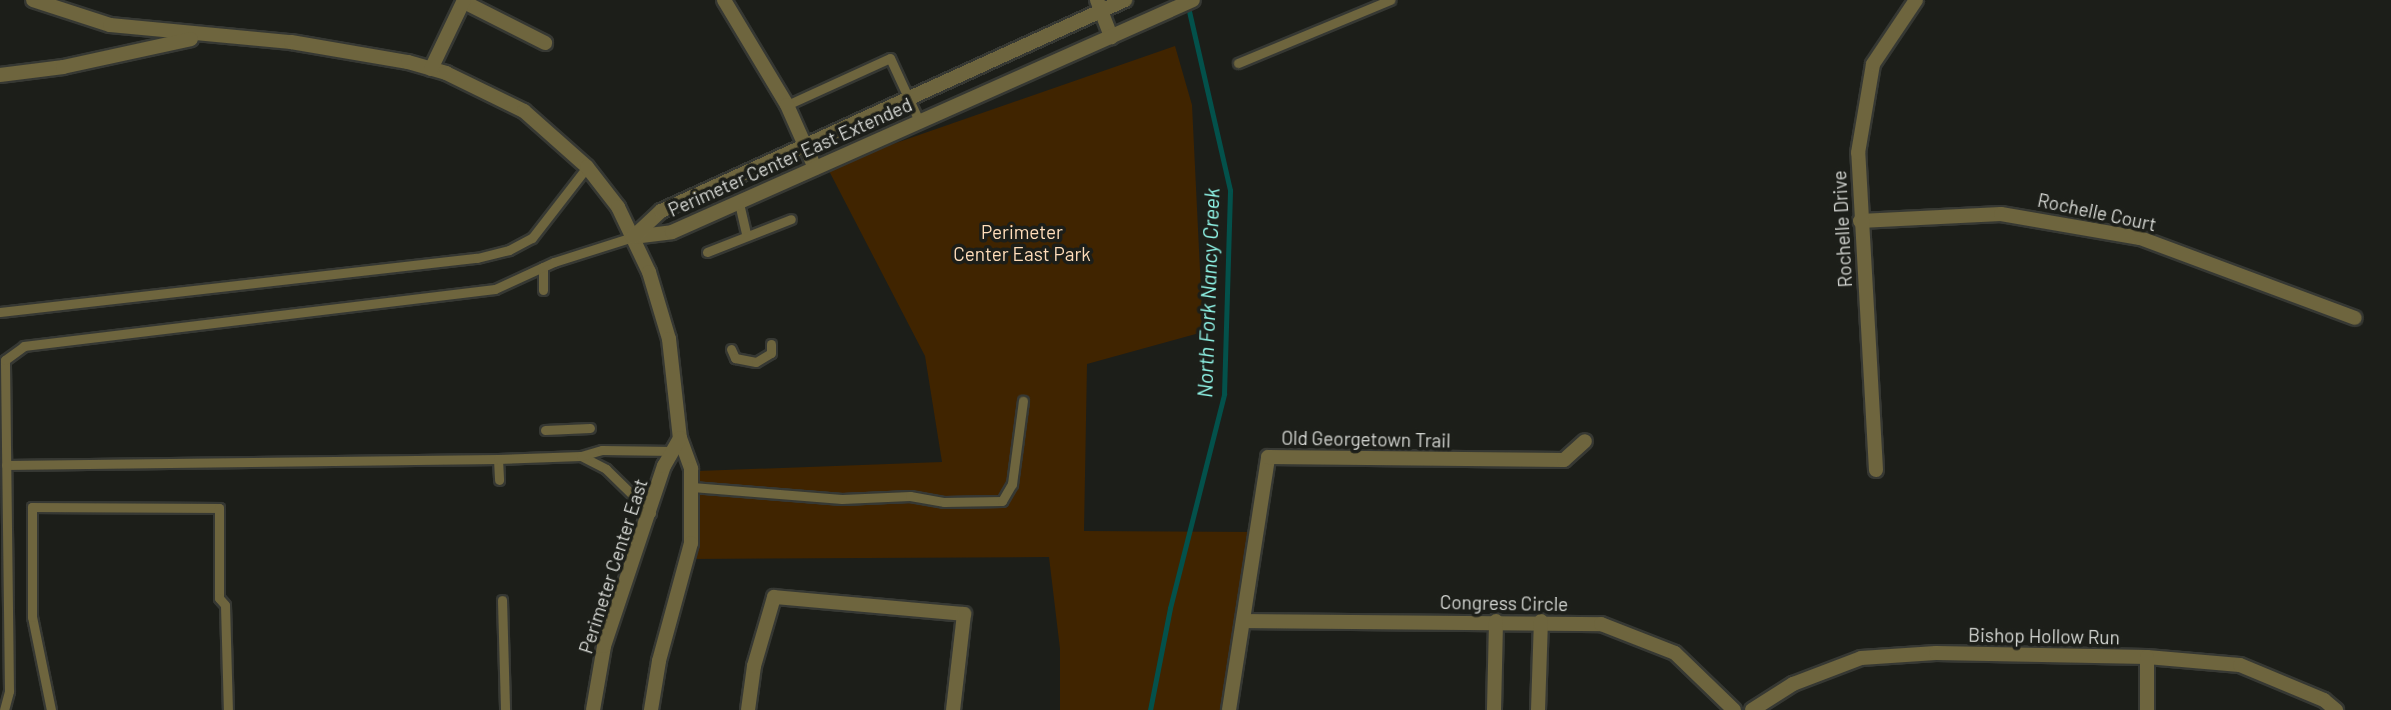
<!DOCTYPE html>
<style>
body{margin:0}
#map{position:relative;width:2391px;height:710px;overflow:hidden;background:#1c1e19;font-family:Barlow,sans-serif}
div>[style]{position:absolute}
.green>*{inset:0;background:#402400}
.stream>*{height:5px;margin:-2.5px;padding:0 2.5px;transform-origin:2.5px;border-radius:2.5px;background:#03514b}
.roads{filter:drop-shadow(2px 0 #363833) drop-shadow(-2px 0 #363833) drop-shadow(0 2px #363833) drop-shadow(0 -2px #363833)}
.lane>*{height:9px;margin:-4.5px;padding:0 4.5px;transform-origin:4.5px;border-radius:4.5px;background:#6e653e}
.street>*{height:14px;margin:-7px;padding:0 7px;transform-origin:7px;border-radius:7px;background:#6e653e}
span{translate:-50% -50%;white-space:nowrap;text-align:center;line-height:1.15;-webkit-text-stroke:7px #1c1e19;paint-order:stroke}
.street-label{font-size:19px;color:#d6d8d4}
.park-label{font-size:19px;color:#ffddba}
.water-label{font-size:21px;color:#90f6e9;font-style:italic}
</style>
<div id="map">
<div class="green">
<div style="clip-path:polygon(1175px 46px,1192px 105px,1203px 332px,1087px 364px,1084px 531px,1254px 532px,1229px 710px,1060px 710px,1060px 649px,1049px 557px,687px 559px,698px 471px,942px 462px,925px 356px,827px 167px)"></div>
</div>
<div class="stream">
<div style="left:1150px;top:710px;width:104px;rotate:-78.9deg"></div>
<div style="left:1170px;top:608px;width:221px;rotate:-75.8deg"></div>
<div style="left:1224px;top:394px;width:204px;rotate:-88.3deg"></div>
<div style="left:1230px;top:190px;width:192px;rotate:-102.9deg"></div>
</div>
<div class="roads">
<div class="lane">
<div style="left:1238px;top:63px;width:165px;rotate:-22.5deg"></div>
<div style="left:787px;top:105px;width:113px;rotate:-24.5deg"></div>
<div style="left:890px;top:58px;width:69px;rotate:65.3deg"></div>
<div style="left:739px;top:203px;width:32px;rotate:77deg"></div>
<div style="left:707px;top:252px;width:90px;rotate:-21.4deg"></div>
<div style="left:543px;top:267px;width:23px;rotate:90deg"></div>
<div style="left:0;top:312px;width:480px;rotate:-6.5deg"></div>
<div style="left:477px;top:258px;width:33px;rotate:-14deg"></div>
<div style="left:509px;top:250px;width:26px;rotate:-28deg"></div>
<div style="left:532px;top:238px;width:90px;rotate:-52.2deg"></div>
<div style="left:731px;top:349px;width:10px;rotate:66deg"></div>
<div style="left:735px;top:358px;width:21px;rotate:11deg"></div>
<div style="left:756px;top:362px;width:17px;rotate:-31deg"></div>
<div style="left:771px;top:353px;width:9px;rotate:-90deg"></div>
<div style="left:545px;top:430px;width:45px;rotate:-2.5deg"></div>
<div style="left:581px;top:456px;width:28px;rotate:27deg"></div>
<div style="left:606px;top:469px;width:63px;rotate:44.4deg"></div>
<div style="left:498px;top:459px;width:21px;rotate:87deg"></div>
<div style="left:6px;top:465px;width:492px;rotate:-0.7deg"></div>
<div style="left:498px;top:459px;width:83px;rotate:-2.1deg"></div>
<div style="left:581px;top:456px;width:22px;rotate:-16deg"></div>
<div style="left:602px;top:450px;width:71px;rotate:0.8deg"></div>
<div style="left:692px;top:487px;width:150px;rotate:4.6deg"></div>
<div style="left:842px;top:499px;width:68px;rotate:-2.5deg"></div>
<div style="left:910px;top:496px;width:35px;rotate:10deg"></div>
<div style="left:944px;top:502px;width:58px;rotate:-1deg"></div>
<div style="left:1002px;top:501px;width:20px;rotate:-60deg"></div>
<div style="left:1012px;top:484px;width:84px;rotate:-82.5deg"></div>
<div style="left:502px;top:600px;width:110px;rotate:88.4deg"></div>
<div style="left:4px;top:710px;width:20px;rotate:-75deg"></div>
<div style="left:9px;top:691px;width:331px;rotate:-90.7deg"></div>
<div style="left:5px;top:360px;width:24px;rotate:-36deg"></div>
<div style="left:24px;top:346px;width:474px;rotate:-6.9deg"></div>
<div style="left:495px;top:289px;width:65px;rotate:-24.6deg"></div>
<div style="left:554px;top:262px;width:83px;rotate:-17.6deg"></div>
<div style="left:51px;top:710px;width:95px;rotate:-101.5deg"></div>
<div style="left:32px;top:617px;width:110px;rotate:-90deg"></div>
<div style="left:32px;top:507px;width:187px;rotate:0.3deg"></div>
<div style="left:219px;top:508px;width:90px;rotate:90deg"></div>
<div style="left:219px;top:598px;width:9px;rotate:49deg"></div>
<div style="left:225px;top:605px;width:105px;rotate:88.4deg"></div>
</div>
<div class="street">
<div style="left:33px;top:0;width:81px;rotate:18deg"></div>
<div style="left:110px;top:25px;width:182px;rotate:5.4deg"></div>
<div style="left:291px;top:42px;width:119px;rotate:9.7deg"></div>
<div style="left:408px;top:62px;width:40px;rotate:16deg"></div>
<div style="left:446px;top:73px;width:87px;rotate:26deg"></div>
<div style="left:524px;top:111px;width:84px;rotate:41.6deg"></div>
<div style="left:587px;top:167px;width:51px;rotate:52.2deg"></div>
<div style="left:618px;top:207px;width:72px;rotate:64.5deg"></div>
<div style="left:649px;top:272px;width:70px;rotate:73.4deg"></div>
<div style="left:669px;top:339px;width:100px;rotate:83.7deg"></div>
<div style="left:680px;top:438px;width:33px;rotate:70deg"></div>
<div style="left:691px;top:469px;width:74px;rotate:90deg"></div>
<div style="left:691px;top:543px;width:122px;rotate:105.2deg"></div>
<div style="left:659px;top:661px;width:50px;rotate:99.3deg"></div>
<div style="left:724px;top:0;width:122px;rotate:59deg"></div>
<div style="left:787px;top:105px;width:69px;rotate:66deg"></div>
<div style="left:1097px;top:0;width:40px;rotate:69deg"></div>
<div style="left:464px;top:2px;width:91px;rotate:26.8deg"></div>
<div style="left:431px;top:69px;width:76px;rotate:-64.4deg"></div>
<div style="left:0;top:75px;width:64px;rotate:-7.2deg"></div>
<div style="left:63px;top:67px;width:131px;rotate:-12.3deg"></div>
<div style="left:1860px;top:221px;width:141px;rotate:-2.8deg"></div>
<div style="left:2001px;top:214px;width:141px;rotate:9.8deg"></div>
<div style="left:2140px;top:238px;width:229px;rotate:20.4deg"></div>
<div style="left:633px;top:237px;width:39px;rotate:-7deg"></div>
<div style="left:672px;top:232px;width:570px;rotate:-24deg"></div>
<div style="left:633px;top:237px;width:38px;rotate:-43deg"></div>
<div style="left:661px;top:211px;width:510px;rotate:-24.45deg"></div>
<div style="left:1876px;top:470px;width:318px;rotate:-93.2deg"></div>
<div style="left:1858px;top:153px;width:90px;rotate:-80.4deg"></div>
<div style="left:1873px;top:64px;width:77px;rotate:-56.1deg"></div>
<div style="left:1245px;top:621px;width:356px;rotate:0.5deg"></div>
<div style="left:1601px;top:624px;width:79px;rotate:21.4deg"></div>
<div style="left:1675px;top:653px;width:82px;rotate:44deg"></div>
<div style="left:593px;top:710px;width:65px;rotate:-80.2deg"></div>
<div style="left:604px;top:646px;width:190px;rotate:-71.6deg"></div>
<div style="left:664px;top:466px;width:32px;rotate:-60deg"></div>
<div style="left:748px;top:710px;width:44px;rotate:-82.2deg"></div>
<div style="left:754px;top:666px;width:72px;rotate:-73.8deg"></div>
<div style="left:774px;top:597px;width:191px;rotate:5.1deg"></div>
<div style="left:964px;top:614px;width:97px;rotate:96.5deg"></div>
<div style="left:1229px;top:710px;width:256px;rotate:-81.2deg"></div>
<div style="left:1268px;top:457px;width:296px;rotate:0.6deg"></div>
<div style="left:1564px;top:460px;width:28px;rotate:-42deg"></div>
<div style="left:1494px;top:710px;width:89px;rotate:-88.7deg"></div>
<div style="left:1538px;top:710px;width:89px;rotate:-88.1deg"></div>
<div style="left:1752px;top:710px;width:49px;rotate:-32.4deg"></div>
<div style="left:1793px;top:684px;width:73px;rotate:-20.9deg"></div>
<div style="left:1861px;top:658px;width:75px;rotate:-3.8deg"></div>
<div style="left:1936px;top:653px;width:211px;rotate:1.1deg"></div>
<div style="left:2147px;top:657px;width:93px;rotate:4.9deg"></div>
<div style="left:2240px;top:665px;width:91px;rotate:22.6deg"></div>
<div style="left:2324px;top:700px;width:16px;rotate:40deg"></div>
<div style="left:2147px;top:710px;width:53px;rotate:-90deg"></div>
</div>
</div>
<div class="street-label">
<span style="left:790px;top:157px;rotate:-24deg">Perimeter Center East Extended</span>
<span style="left:2097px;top:212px;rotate:12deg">Rochelle Court</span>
<span style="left:1842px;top:229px;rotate:-93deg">Rochelle Drive</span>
<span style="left:1366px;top:439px;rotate:1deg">Old Georgetown Trail</span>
<span style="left:613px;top:566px;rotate:-72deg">Perimeter Center East</span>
<span style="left:1504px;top:603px;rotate:1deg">Congress Circle</span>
<span style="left:2044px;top:636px;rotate:1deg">Bishop Hollow Run</span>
</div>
<div class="park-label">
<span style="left:1022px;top:243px">Perimeter<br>Center East Park</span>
</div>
<div class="water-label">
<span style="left:1208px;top:293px;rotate:-88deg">North Fork Nancy Creek</span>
</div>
</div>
